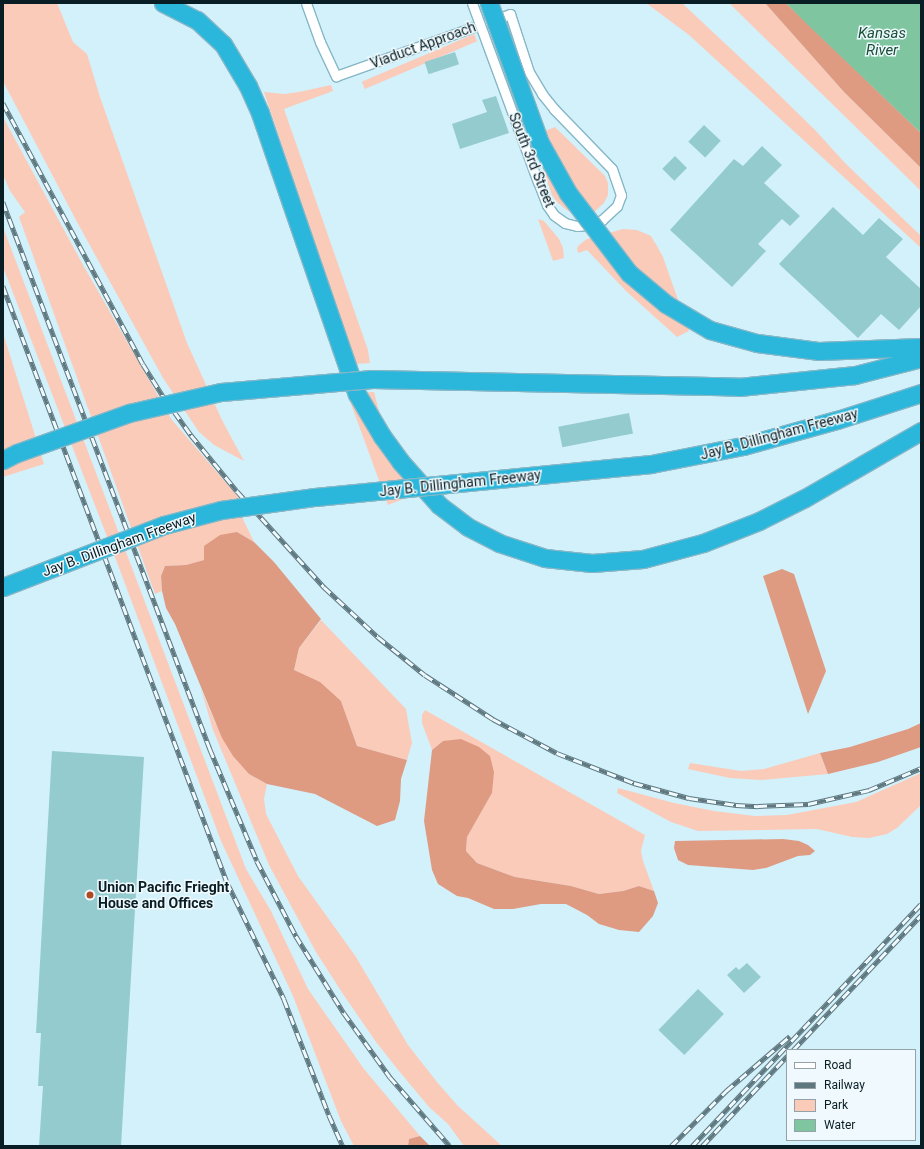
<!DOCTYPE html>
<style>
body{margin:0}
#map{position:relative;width:924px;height:1149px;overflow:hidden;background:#d3f1fb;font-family:Roboto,sans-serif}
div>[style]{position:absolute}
.green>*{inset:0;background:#fbcbba;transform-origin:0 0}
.forest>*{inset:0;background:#df9b82}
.water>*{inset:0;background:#7fc6a0}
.building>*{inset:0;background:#94cbce;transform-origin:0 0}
.roads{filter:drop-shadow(1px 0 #85b7c7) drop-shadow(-1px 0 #85b7c7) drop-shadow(0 1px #85b7c7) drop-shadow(0 -1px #85b7c7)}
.street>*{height:9px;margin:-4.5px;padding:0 4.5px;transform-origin:4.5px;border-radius:4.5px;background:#fff}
.highway>*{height:17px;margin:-8.5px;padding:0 8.5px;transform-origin:8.5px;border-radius:8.5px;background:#2ab7db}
.rail>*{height:4.5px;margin-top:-2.25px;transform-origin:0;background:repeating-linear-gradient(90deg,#f0fafe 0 9px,#5f7880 0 18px);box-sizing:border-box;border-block:1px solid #5f7880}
.bridges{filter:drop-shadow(1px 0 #85b7c7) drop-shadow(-1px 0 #85b7c7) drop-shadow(0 1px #85b7c7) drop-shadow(0 -1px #85b7c7)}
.street-bridge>*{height:9px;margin:-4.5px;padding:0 4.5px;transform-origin:4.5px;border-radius:4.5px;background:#fff}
.highway-bridge>*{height:17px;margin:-8.5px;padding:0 8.5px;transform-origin:8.5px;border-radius:8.5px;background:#2ab7db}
.dots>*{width:11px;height:11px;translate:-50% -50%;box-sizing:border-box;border:2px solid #f0fafe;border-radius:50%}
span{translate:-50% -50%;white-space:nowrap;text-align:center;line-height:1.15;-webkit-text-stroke:3px #f0fafe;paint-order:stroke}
.street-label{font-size:14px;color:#091e24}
.poi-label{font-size:14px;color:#091e24;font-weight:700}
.left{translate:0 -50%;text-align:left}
.water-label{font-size:15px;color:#174e35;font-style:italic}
.frame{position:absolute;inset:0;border:4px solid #091e24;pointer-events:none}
.legend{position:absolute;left:786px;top:1049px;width:130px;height:92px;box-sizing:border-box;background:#f0fafe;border:1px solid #94a2a7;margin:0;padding:5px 7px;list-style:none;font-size:12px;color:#091e24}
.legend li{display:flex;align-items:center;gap:8px;height:20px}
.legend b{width:20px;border:1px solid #94a2a7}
</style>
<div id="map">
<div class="green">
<div style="clip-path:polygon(3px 3px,57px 3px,73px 42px,87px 54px,100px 97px,187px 343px,222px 420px,244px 461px,214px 445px,199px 432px,163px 378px,77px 222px,6px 87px,3px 81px)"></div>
<div style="clip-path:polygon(646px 3px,682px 3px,765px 81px,816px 131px,845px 163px,921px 236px,921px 248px,689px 35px)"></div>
<div style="clip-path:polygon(729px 3px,765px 3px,844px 92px,921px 168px,921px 191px)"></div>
<div style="left:474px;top:34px;width:8px;height:122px;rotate:67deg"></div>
<div style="clip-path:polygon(331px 85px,333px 91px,284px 109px,368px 350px,370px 363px,356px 364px,264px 92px,284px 94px,299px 92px)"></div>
<div style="clip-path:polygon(3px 117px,83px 265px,172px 420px,241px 500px,242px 517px,254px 542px,237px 532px,204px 560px,186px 565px,165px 566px,161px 576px,162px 591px,155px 594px,19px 217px,25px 212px,10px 191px,3px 175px)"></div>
<div style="clip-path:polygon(555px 127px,605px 176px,608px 183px,608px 195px,604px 203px,594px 212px,578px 214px,568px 211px,557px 202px,552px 195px,532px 136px)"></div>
<div style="clip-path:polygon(538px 219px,544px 221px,559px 239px,563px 248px,564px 258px,553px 261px)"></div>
<div style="clip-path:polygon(3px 227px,246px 869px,271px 911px,308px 989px,364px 1069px,420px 1136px,409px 1139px,408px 1146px,354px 1146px,341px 1121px,293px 996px,221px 841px,118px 565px,3px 267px)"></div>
<div style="clip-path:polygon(623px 229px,637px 230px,651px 236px,657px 246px,663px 257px,689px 331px,677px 337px,626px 291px,587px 250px,578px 253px,577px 248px,579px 245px,587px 239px)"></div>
<div style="clip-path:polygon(3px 333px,44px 464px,3px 477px)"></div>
<div style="clip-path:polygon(374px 392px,379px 411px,416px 494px,388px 505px,347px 393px)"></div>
<div style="clip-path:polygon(321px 620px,406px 709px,412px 743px,407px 760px,357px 746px,341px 701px,294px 670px,299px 648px)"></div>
<div style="clip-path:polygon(201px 689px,215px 722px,249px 774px,267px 784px,264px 799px,266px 814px,298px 876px,356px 957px,408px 1045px,437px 1082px,457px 1105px,502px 1146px,464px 1146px,448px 1124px,429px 1107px,399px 1071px,376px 1042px,343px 994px,316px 952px,269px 865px,213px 730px)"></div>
<div style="clip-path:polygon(425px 710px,645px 835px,641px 851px,643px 861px,654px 891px,639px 886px,623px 891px,599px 894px,571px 886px,515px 877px,477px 863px,466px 851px,467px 837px,492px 793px,443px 741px,432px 750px,422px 723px,422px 715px)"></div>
<div style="clip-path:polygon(820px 753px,828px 774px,761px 780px,730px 778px,688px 769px,690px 763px,741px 771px,764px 769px)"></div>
<div style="clip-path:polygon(921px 773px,921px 805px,897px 828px,887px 834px,869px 838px,852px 837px,817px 829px,698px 831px,671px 822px,617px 793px,618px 788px,674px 803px,714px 811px,755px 816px,787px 815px,856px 802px)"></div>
</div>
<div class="forest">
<div style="clip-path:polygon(765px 3px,786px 3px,921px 133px,921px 168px,844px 92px)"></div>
<div style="clip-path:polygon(237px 532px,254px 542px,274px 562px,321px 619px,299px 648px,294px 670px,320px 682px,341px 701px,357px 746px,407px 760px,401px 779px,400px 801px,395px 820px,377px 826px,315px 794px,267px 784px,249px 774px,233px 756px,222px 738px,175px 624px,166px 608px,162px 591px,161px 576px,165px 566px,186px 565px,204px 560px,204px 546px,220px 535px)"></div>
<div style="clip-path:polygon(782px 569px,794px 574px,826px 671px,808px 714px,763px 576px)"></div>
<div style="clip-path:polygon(921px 723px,921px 747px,878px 762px,828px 774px,820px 753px,850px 747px,908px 729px)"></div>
<div style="clip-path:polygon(461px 739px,479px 747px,490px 756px,494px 772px,492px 793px,467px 837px,466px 851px,477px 863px,515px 877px,571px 886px,599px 894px,623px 891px,639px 886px,654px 891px,658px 903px,653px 916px,639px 932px,619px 930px,599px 924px,587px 915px,566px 904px,541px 904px,513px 909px,494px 909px,468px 898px,457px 896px,438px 884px,432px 870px,424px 821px,432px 750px,443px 741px)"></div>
<div style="clip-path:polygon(783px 839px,799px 841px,808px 845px,815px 851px,810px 855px,798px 856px,766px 868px,753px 870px,688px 865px,678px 860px,674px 848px,675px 841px)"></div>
<div style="clip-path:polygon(420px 1136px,430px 1146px,408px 1146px,409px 1139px)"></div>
</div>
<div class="water">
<div style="clip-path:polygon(786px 3px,921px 3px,921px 133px,808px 25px)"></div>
</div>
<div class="building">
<div style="left:455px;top:52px;width:13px;height:32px;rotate:72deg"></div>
<div style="clip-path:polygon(496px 96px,509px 133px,460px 149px,452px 124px,487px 112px,482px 100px)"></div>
<div style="left:704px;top:125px;width:23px;height:23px;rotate:43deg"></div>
<div style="clip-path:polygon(762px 146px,782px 165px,764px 183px,800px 216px,790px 226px,782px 219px,758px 244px,766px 251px,732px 287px,670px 230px,734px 159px,743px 166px)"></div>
<div style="left:675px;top:156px;width:17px;height:18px;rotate:45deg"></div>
<div style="clip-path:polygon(833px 207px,863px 235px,879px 218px,903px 239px,886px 257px,921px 289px,921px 306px,899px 330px,881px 314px,858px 338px,779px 264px)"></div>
<div style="left:629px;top:413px;width:21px;height:72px;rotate:79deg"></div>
<div style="clip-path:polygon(52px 751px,144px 757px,121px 1146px,39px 1146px,43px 1086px,38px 1086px,41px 1033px,36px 1033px)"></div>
<div style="clip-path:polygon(747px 963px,761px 977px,744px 993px,727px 975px,736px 967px,739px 970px)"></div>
<div style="left:698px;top:989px;width:36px;height:57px;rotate:44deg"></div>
</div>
<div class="roads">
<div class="street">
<div style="left:306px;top:3px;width:41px;rotate:70.3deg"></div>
<div style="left:320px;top:42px;width:38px;rotate:65deg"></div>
<div style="left:336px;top:76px;width:185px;rotate:-19.6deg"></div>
<div style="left:510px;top:14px;width:61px;rotate:71.9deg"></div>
<div style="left:529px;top:72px;width:26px;rotate:59deg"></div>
<div style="left:542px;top:94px;width:19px;rotate:51deg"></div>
<div style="left:554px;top:109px;width:83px;rotate:46deg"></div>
<div style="left:612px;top:169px;width:28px;rotate:71deg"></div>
<div style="left:621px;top:195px;width:12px;rotate:110deg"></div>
<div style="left:617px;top:206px;width:21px;rotate:137deg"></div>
<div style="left:602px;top:220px;width:16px;rotate:162deg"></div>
<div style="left:587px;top:225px;width:10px;rotate:174deg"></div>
<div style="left:577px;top:226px;width:12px;rotate:-166deg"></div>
<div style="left:565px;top:223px;width:14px;rotate:-144deg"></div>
<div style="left:554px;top:215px;width:12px;rotate:-125deg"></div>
<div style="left:547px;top:205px;width:25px;rotate:-111deg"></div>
</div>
<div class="highway">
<div style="left:163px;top:3px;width:38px;rotate:27deg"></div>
<div style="left:197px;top:20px;width:35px;rotate:43deg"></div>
<div style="left:223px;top:44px;width:49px;rotate:59.2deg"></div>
<div style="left:248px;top:86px;width:30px;rotate:66deg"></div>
<div style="left:260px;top:113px;width:297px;rotate:71deg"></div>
<div style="left:357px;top:394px;width:49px;rotate:59.2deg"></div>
<div style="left:382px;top:436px;width:31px;rotate:54deg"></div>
<div style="left:400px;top:461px;width:59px;rotate:48.4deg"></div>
<div style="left:439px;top:505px;width:36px;rotate:37deg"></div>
<div style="left:468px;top:527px;width:35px;rotate:27deg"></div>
<div style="left:499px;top:543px;width:48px;rotate:18.1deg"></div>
<div style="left:545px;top:558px;width:47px;rotate:6.1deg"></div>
<div style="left:592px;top:563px;width:51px;rotate:-4.5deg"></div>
<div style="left:643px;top:559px;width:62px;rotate:-14.9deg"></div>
<div style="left:703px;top:543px;width:60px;rotate:-21.4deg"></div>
<div style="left:759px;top:521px;width:51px;rotate:-26.6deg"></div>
<div style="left:805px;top:498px;width:134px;rotate:-30deg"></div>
</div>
</div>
<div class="rail">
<div style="left:3px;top:103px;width:296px;rotate:61.8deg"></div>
<div style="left:143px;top:364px;width:39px;rotate:58deg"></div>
<div style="left:164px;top:397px;width:47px;rotate:54.6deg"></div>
<div style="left:191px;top:435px;width:72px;rotate:50.6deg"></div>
<div style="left:237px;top:491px;width:130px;rotate:47.8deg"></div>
<div style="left:324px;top:587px;width:74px;rotate:42.8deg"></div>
<div style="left:378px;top:637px;width:60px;rotate:39deg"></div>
<div style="left:425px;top:675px;width:81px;rotate:32.9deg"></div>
<div style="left:493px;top:719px;width:72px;rotate:28deg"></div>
<div style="left:557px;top:753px;width:83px;rotate:21.3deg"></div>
<div style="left:634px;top:783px;width:57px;rotate:15.3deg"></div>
<div style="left:689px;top:798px;width:48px;rotate:8.5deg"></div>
<div style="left:736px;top:805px;width:22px;rotate:3deg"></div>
<div style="left:758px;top:806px;width:50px;rotate:-2.3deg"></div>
<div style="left:808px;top:804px;width:63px;rotate:-12.9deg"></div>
<div style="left:869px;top:790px;width:56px;rotate:-22.9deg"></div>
<div style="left:3px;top:202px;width:585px;rotate:69.27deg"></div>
<div style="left:210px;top:749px;width:121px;rotate:67.2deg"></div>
<div style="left:257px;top:861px;width:85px;rotate:62.5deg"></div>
<div style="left:296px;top:936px;width:91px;rotate:58.1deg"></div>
<div style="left:344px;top:1013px;width:79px;rotate:54.3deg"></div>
<div style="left:390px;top:1077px;width:91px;rotate:49deg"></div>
<div style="left:3px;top:286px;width:637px;rotate:69.4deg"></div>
<div style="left:227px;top:882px;width:130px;rotate:64deg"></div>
<div style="left:284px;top:999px;width:124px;rotate:68.8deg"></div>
<div style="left:329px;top:1115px;width:34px;rotate:66deg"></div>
<div style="left:793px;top:1050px;width:186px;rotate:-46.5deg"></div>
<div style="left:671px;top:1146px;width:78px;rotate:-45deg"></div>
<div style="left:726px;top:1091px;width:84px;rotate:-40.7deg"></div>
<div style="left:692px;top:1146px;width:333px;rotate:-46.6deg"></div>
<div style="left:702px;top:1146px;width:124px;rotate:-46.6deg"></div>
</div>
<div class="bridges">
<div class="street-bridge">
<div style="left:472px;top:3px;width:191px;rotate:69.8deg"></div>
</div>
<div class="highway-bridge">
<div style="left:489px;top:3px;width:149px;rotate:70deg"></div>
<div style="left:540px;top:143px;width:57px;rotate:60.8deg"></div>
<div style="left:568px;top:193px;width:101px;rotate:52.7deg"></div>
<div style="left:629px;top:273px;width:48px;rotate:40deg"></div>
<div style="left:666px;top:304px;width:51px;rotate:30.6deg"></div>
<div style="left:710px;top:330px;width:49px;rotate:15.5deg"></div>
<div style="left:757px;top:343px;width:63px;rotate:7.4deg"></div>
<div style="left:819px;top:351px;width:102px;rotate:-2.2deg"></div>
<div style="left:3px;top:460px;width:16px;rotate:-27deg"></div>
<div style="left:17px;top:453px;width:119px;rotate:-19.7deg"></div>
<div style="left:129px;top:413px;width:94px;rotate:-12.9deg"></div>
<div style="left:221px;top:392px;width:152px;rotate:-4.9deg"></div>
<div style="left:372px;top:379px;width:367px;rotate:1.2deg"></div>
<div style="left:739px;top:387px;width:117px;rotate:-5.9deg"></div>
<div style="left:855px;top:375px;width:68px;rotate:-14.4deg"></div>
<div style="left:3px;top:587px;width:173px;rotate:-21.1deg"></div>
<div style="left:164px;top:525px;width:59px;rotate:-14.7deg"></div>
<div style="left:221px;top:510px;width:95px;rotate:-7.9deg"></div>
<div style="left:315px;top:497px;width:338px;rotate:-5.6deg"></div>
<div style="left:651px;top:464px;width:94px;rotate:-11.1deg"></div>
<div style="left:743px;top:446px;width:98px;rotate:-15.5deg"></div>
<div style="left:837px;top:420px;width:88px;rotate:-17.8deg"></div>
</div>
</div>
<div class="dots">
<div style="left:90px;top:895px;background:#b14a22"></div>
</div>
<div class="street-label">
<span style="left:423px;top:45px;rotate:-20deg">Viaduct Approach</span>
<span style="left:532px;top:160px;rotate:68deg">South 3rd Street</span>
<span style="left:779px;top:434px;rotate:-15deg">Jay B. Dillingham Freeway</span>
<span style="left:460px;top:483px;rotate:-6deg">Jay B. Dillingham Freeway</span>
<span style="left:119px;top:544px;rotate:-20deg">Jay B. Dillingham Freeway</span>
</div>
<div class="poi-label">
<span class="left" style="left:98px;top:895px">Union Pacific Frieght<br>House and Offices</span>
</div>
<div class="water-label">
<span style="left:882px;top:42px">Kansas<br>River</span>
</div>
<div class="frame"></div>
<ul class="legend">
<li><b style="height:5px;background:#fff"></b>Road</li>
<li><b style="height:5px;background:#5f7880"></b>Railway</li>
<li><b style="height:11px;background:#fbcbba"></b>Park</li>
<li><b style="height:11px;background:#7fc6a0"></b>Water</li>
</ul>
</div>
